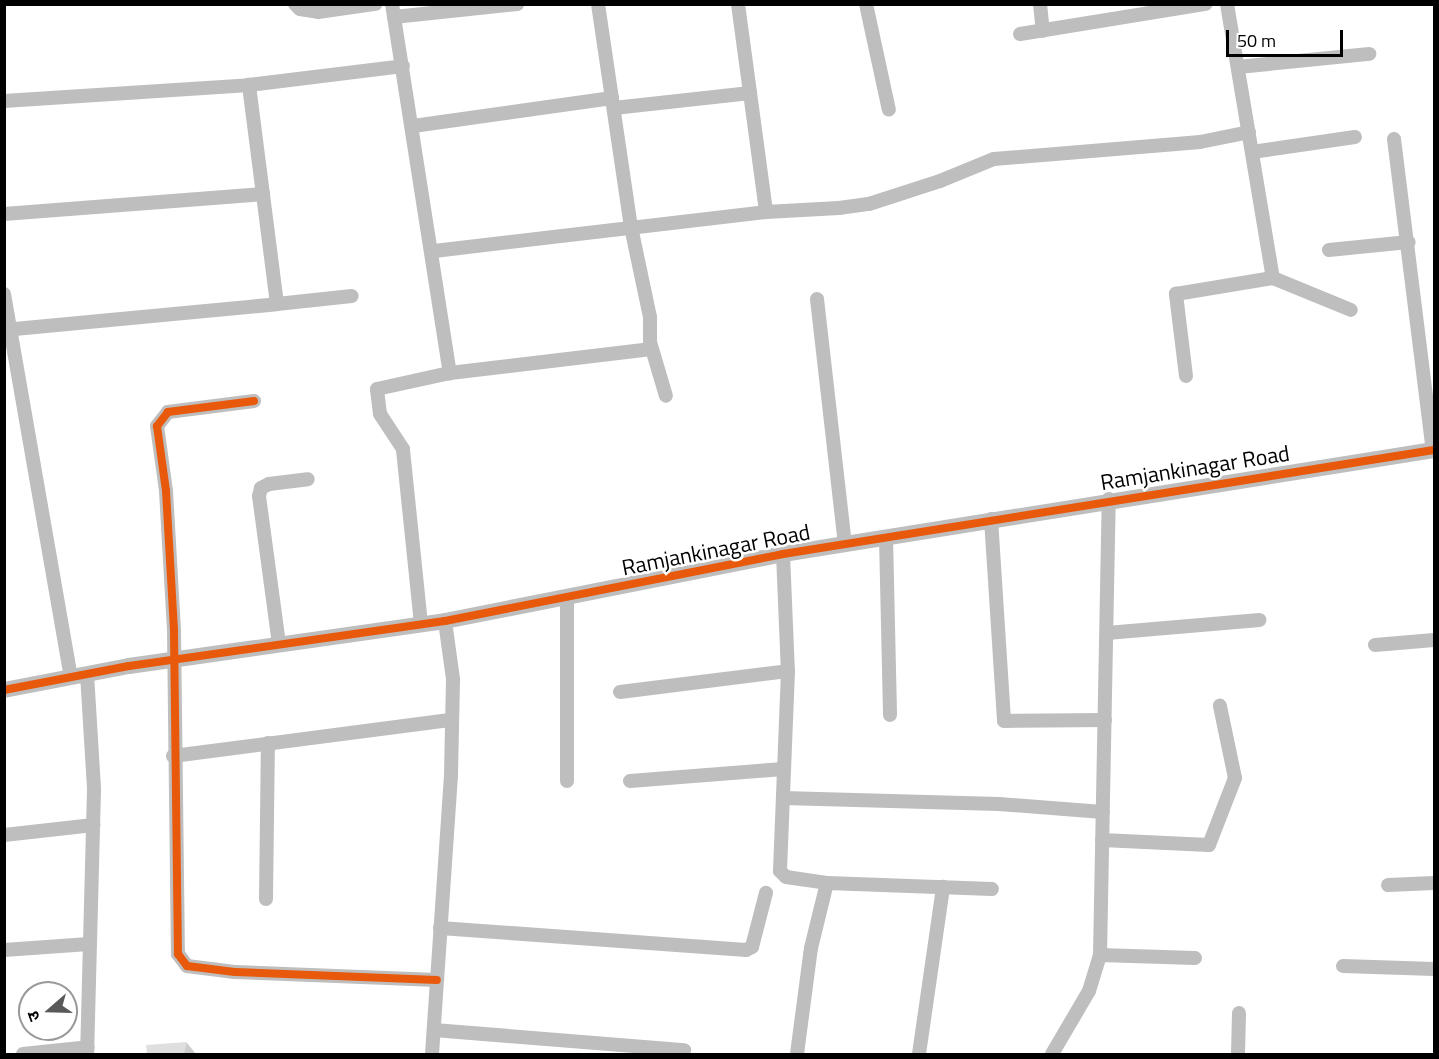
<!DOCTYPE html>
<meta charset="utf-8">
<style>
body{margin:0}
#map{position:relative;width:1439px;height:1059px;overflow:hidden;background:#fff;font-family:"Titillium Web","Noto Sans Devanagari",sans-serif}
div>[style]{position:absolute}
.shadow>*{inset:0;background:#0003}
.building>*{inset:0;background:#dfdfdf}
.minor>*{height:14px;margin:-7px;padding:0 7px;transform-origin:7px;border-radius:7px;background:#bebebe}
.tertiary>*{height:16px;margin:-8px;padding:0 8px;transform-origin:8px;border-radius:8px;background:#bebebe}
.cycleway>*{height:8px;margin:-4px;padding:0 4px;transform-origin:4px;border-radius:4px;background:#e8590c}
span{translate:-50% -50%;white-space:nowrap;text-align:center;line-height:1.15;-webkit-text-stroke:5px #fff;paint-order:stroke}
.street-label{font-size:22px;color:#000}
.frame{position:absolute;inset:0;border:6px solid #000;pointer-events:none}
.north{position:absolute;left:18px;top:981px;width:60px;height:60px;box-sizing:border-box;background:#fff;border:2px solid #999;border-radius:50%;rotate:250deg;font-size:16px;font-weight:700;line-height:24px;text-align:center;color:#000}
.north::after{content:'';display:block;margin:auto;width:21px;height:27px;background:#595959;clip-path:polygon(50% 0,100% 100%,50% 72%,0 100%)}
.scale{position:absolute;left:1226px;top:30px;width:117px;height:27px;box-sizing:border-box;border:3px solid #000;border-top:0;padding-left:8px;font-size:18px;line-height:21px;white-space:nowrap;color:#000;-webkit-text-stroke:4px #fff;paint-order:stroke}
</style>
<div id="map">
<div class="shadow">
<div style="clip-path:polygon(187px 1043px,196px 1054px,156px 1054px,156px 1046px)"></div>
</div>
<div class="building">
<div style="clip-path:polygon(187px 1042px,184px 1054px,147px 1054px,146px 1045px)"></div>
</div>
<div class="minor">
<div style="left:295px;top:4px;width:7px;rotate:45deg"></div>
<div style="left:300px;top:9px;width:18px;rotate:9deg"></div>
<div style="left:318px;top:12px;width:58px;rotate:-8deg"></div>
<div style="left:392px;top:4px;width:374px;rotate:81.1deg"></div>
<div style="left:598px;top:4px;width:225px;rotate:81.6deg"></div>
<div style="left:631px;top:227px;width:92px;rotate:78.1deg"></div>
<div style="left:650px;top:317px;width:25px;rotate:90deg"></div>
<div style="left:650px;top:342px;width:56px;rotate:73.5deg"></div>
<div style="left:738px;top:4px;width:210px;rotate:82.3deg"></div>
<div style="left:866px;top:4px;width:108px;rotate:77.8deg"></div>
<div style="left:1040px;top:4px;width:27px;rotate:84deg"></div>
<div style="left:1227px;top:4px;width:278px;rotate:80.5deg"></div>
<div style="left:1273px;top:278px;width:84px;rotate:22.3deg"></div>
<div style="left:394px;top:17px;width:124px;rotate:-6deg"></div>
<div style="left:1020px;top:34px;width:188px;rotate:-9.2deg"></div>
<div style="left:1238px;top:67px;width:132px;rotate:-5.7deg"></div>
<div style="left:4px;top:101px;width:246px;rotate:-3.7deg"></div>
<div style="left:249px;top:85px;width:155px;rotate:-7deg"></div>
<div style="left:614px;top:108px;width:137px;rotate:-6.3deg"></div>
<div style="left:413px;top:126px;width:201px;rotate:-8deg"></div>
<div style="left:1394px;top:139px;width:313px;rotate:82.9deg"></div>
<div style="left:1252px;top:152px;width:104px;rotate:-8.3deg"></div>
<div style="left:4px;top:214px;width:260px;rotate:-4.4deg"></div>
<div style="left:1329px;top:250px;width:80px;rotate:-5.7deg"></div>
<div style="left:434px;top:251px;width:334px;rotate:-6.7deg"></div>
<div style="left:766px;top:212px;width:73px;rotate:-3.1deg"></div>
<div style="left:839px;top:208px;width:30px;rotate:-8deg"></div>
<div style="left:869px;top:204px;width:75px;rotate:-17.9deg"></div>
<div style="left:940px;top:181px;width:58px;rotate:-22.2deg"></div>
<div style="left:994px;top:159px;width:207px;rotate:-4.7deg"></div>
<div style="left:1200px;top:142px;width:50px;rotate:-11.5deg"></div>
<div style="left:4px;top:294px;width:389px;rotate:80.1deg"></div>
<div style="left:817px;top:299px;width:246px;rotate:83.5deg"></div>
<div style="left:277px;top:304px;width:75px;rotate:-6.1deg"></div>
<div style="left:4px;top:330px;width:274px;rotate:-5.4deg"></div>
<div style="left:277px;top:304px;width:221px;rotate:-97.3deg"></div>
<div style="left:1186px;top:376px;width:83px;rotate:-97deg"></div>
<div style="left:1176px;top:294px;width:98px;rotate:-9.4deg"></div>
<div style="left:254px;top:401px;width:87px;rotate:172.7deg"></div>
<div style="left:168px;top:412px;width:18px;rotate:128deg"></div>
<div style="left:157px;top:426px;width:66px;rotate:82.1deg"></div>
<div style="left:166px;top:491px;width:140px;rotate:86.7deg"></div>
<div style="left:174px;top:631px;width:323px;rotate:89.3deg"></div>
<div style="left:178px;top:954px;width:15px;rotate:53deg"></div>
<div style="left:187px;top:966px;width:48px;rotate:7.1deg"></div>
<div style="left:235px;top:972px;width:202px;rotate:2.3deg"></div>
<div style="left:991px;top:519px;width:202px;rotate:86.3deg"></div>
<div style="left:1004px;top:721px;width:101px;rotate:-0.6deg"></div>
<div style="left:886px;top:537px;width:178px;rotate:88.7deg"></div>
<div style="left:783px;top:554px;width:117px;rotate:87.6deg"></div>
<div style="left:788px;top:671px;width:200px;rotate:92.3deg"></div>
<div style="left:780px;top:871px;width:8px;rotate:45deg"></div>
<div style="left:786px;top:877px;width:41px;rotate:8.3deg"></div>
<div style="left:827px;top:883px;width:165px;rotate:2.1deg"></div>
<div style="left:421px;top:624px;width:176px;rotate:-95.9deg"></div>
<div style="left:403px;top:449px;width:42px;rotate:-123.3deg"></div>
<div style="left:380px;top:414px;width:25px;rotate:-97deg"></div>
<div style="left:377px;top:389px;width:75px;rotate:-12.4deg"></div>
<div style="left:450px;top:373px;width:203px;rotate:-6.8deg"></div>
<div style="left:1107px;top:633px;width:153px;rotate:-4.9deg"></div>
<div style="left:279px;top:644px;width:149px;rotate:-97.7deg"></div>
<div style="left:259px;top:496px;width:8px;rotate:-76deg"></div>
<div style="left:261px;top:488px;width:9px;rotate:-27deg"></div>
<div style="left:269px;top:484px;width:39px;rotate:-7deg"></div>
<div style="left:1375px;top:645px;width:59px;rotate:-4.8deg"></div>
<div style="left:87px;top:674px;width:116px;rotate:86.5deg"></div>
<div style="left:94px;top:790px;width:264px;rotate:91.5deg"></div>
<div style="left:620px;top:692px;width:169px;rotate:-7.1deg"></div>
<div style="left:173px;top:756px;width:281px;rotate:-7.4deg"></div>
<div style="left:567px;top:781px;width:184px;rotate:-90deg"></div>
<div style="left:630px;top:781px;width:154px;rotate:-4.5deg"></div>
<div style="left:783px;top:798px;width:216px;rotate:1.6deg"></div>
<div style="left:999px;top:804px;width:104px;rotate:4.4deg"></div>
<div style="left:4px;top:835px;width:90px;rotate:-6.4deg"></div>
<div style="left:1102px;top:840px;width:107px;rotate:2.7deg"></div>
<div style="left:1209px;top:845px;width:72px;rotate:-68.8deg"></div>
<div style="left:1235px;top:778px;width:74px;rotate:-101.8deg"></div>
<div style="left:1388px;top:885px;width:46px;rotate:-2.5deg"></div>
<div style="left:266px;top:899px;width:156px;rotate:-89.3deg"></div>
<div style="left:440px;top:928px;width:307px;rotate:4.1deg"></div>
<div style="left:746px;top:950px;width:7px;rotate:-27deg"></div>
<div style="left:752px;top:947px;width:56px;rotate:-75.5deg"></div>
<div style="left:4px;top:950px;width:85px;rotate:-4deg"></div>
<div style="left:1100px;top:955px;width:95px;rotate:1.8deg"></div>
<div style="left:1343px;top:966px;width:91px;rotate:1.9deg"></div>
<div style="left:434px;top:1030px;width:251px;rotate:4.6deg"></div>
<div style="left:23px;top:1054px;width:65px;rotate:-6.1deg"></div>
<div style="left:432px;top:1054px;width:280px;rotate:-86.1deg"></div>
<div style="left:451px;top:775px;width:96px;rotate:-88.8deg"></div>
<div style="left:453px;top:679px;width:59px;rotate:-97.9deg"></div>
<div style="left:797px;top:1054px;width:107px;rotate:-82.5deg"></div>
<div style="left:811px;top:948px;width:67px;rotate:-76.2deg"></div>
<div style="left:919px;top:1054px;width:169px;rotate:-81.8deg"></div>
<div style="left:1052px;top:1054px;width:73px;rotate:-59.6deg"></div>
<div style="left:1089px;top:991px;width:38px;rotate:-73deg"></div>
<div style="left:1100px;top:955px;width:456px;rotate:-88.9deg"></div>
<div style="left:1238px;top:1054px;width:41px;rotate:-88.6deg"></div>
</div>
<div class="tertiary">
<div style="left:4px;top:690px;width:127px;rotate:-10.9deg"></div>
<div style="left:129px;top:666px;width:319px;rotate:-8.1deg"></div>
<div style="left:445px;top:621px;width:345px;rotate:-11.2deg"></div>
<div style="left:783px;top:554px;width:659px;rotate:-9.08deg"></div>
</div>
<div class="cycleway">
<div style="left:254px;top:401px;width:87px;rotate:172.7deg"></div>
<div style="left:168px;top:412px;width:18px;rotate:128deg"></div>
<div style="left:157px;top:426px;width:66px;rotate:82.1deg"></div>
<div style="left:166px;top:491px;width:140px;rotate:86.7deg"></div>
<div style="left:174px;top:631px;width:323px;rotate:89.3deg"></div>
<div style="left:178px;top:954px;width:15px;rotate:53deg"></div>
<div style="left:187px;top:966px;width:48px;rotate:7.1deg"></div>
<div style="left:235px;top:972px;width:202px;rotate:2.3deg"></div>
<div style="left:4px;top:690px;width:127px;rotate:-10.9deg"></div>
<div style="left:129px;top:666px;width:319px;rotate:-8.1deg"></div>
<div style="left:445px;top:621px;width:345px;rotate:-11.2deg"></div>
<div style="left:783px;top:554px;width:659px;rotate:-9.08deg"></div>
</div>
<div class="street-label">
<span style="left:1195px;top:468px;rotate:-9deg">Ramjankinagar Road</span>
<span style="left:716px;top:550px;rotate:-11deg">Ramjankinagar Road</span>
</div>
<div class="frame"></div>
<div class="north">उ</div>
<div class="scale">50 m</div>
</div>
